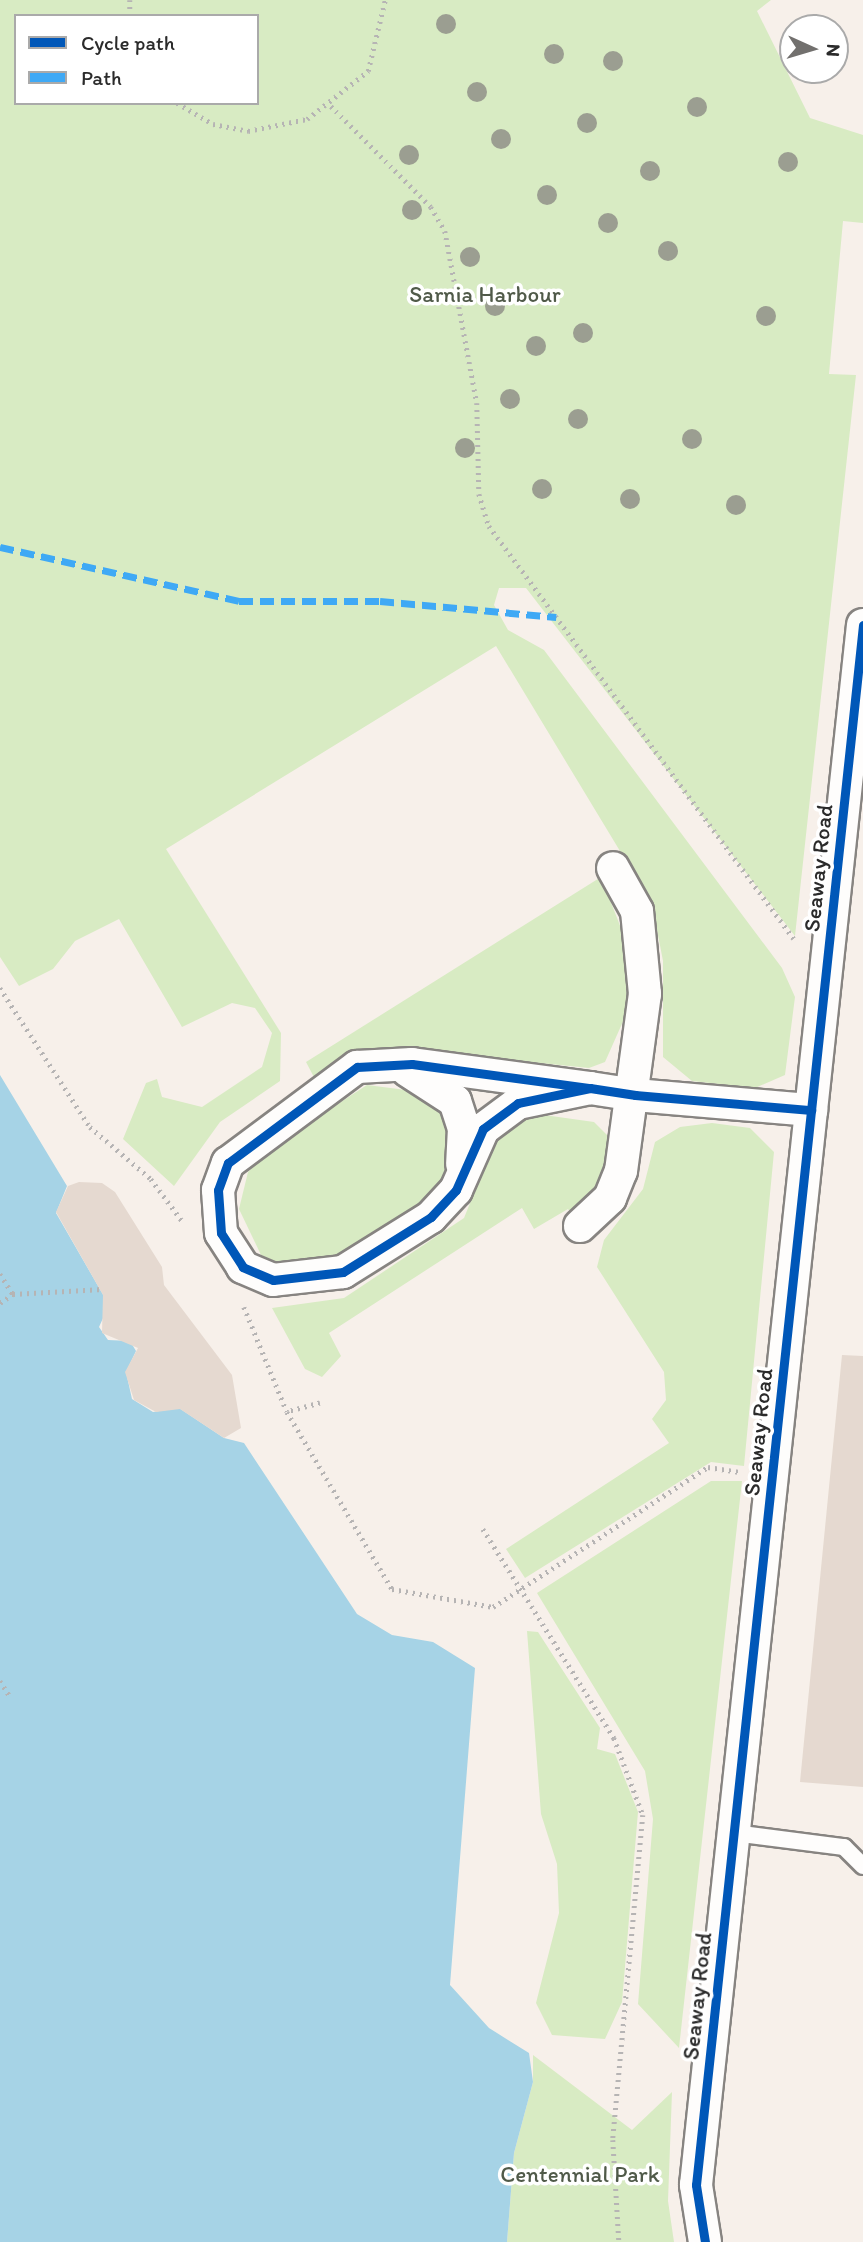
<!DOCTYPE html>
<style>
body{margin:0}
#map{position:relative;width:863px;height:2242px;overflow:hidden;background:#f7f0ea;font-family:Itim,sans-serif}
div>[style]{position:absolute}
.green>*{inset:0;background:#d8ebc3}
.water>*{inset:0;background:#a6d3e6}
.building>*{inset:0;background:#e5d9d0}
.path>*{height:4.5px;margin-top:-2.25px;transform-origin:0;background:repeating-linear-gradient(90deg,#b6b4b4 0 2px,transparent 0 7px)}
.roads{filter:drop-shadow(2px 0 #878481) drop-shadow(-2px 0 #878481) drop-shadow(0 2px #878481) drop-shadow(0 -2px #878481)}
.service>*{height:16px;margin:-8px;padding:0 8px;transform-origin:8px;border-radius:8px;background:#fefdfc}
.minor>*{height:32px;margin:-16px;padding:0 16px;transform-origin:16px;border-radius:16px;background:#fefdfc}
.quiet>*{height:7px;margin-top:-3.5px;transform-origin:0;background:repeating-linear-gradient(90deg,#3fa9f5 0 14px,transparent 0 21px)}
.cycleway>*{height:9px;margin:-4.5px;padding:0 4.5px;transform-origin:4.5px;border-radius:4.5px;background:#0057b8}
.trees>*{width:20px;height:20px;margin:-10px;border-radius:50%;background:#9b9e91}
span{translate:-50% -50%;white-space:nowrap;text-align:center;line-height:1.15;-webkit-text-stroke:7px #fff;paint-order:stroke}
.park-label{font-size:23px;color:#505a49}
.street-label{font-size:23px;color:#2b2b2b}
.legend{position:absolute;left:14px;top:14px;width:245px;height:91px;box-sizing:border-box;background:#fff;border:2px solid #aaa;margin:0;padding:9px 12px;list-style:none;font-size:21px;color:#2b2b2b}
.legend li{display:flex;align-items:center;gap:14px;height:35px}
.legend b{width:35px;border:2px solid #aaa}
.north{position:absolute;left:779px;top:14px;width:70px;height:70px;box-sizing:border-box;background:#fff;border:2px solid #aaa;border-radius:50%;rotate:94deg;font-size:19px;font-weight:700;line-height:28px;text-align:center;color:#2b2b2b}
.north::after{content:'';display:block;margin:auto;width:24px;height:32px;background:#72706e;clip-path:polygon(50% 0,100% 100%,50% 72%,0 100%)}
</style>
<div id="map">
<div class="green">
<div style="clip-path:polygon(evenodd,0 0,771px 0,757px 11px,810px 118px,863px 135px,863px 223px,843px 221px,829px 374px,856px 375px,795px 936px,526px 588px,499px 588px,494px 605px,508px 630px,544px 650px,782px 968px,795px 997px,785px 1075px,755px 1088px,692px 1081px,663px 1057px,663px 961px,652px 904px,496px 646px,166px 849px,281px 1033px,280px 1081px,220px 1122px,174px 1186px,123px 1139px,146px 1083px,157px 1079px,162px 1097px,202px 1107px,262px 1067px,272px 1033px,255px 1008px,232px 1003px,182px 1027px,119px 919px,75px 941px,53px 969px,19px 986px,0 957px,0 0,16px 16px,257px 16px,257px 103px,16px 103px,16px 16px)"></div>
<div style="clip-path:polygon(601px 877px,628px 946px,629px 1008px,605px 1062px,589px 1068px,443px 1053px,316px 1081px,306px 1062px)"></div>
<div style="clip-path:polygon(367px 1085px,422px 1092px,447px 1120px,457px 1160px,438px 1197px,340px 1260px,288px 1267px,261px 1255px,239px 1209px,248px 1172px,273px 1146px)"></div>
<div style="clip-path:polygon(537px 1114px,594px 1122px,611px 1139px,610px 1172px,575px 1219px,568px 1209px,534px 1229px,522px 1208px,329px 1333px,341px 1356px,322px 1377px,305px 1369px,272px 1308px,344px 1298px,464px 1218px,498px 1134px)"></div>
<div style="clip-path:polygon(712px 1123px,750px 1128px,774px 1152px,744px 1466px,711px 1462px,525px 1578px,506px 1549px,669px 1443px,652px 1419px,666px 1400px,664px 1372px,597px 1267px,604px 1240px,643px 1189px,655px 1142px,680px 1127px)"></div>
<div style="clip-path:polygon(711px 1481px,742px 1481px,679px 2048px,638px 2004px,653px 1819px,645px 1771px,537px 1593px)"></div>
<div style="clip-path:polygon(527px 1631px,538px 1632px,600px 1728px,597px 1749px,615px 1754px,638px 1812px,622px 2002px,605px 2039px,552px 2035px,536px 2003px,559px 1913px,557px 1864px,541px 1814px)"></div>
<div style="clip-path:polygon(533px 2055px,632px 2130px,672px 2092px,668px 2201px,674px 2242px,507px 2242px,514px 2153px,533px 2082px)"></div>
</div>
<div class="water">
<div style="clip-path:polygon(0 1075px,67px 1186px,56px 1213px,109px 1305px,99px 1327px,108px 1340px,130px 1341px,136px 1351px,126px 1372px,132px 1399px,153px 1412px,179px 1408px,224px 1438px,244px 1443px,357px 1614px,392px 1635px,433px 1642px,475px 1668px,450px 1985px,489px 2028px,529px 2053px,533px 2082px,514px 2153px,507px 2242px,0 2242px)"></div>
</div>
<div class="building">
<div style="clip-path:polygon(79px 1182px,102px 1183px,115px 1192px,162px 1267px,164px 1285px,232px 1375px,241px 1428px,224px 1438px,180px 1409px,156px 1412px,134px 1400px,125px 1372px,138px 1348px,102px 1333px,103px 1295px,56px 1212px,68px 1186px)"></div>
<div style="clip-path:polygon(842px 1355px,863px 1356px,863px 1787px,800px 1782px)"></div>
</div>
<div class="path">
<div style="left:130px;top:0;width:16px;rotate:90deg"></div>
<div style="left:177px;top:103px;width:42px;rotate:30.3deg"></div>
<div style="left:213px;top:124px;width:36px;rotate:11deg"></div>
<div style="left:248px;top:131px;width:60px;rotate:-11.5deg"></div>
<div style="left:307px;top:119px;width:78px;rotate:-38.2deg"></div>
<div style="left:368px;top:71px;width:73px;rotate:-76.5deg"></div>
<div style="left:331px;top:106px;width:142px;rotate:45.3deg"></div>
<div style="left:431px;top:207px;width:28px;rotate:60deg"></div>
<div style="left:445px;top:231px;width:175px;rotate:79.5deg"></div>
<div style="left:477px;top:403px;width:91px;rotate:88.7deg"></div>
<div style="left:479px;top:494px;width:34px;rotate:73deg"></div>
<div style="left:489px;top:526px;width:513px;rotate:53.55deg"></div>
<div style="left:0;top:988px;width:166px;rotate:57.1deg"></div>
<div style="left:90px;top:1127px;width:80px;rotate:40.4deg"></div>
<div style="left:151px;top:1179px;width:54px;rotate:53.3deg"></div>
<div style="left:0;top:1274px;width:24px;rotate:57deg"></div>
<div style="left:0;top:1303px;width:16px;rotate:-35deg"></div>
<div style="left:13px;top:1294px;width:90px;rotate:-3.2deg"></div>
<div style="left:244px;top:1307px;width:113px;rotate:67.7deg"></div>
<div style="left:320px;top:1403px;width:34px;rotate:165deg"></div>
<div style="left:287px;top:1412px;width:206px;rotate:59.3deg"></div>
<div style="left:392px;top:1589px;width:103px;rotate:10.1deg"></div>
<div style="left:493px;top:1607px;width:257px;rotate:-33.1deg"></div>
<div style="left:708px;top:1467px;width:32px;rotate:9deg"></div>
<div style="left:483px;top:1529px;width:247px;rotate:57.9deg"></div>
<div style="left:614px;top:1738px;width:82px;rotate:69.4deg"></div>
<div style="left:643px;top:1815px;width:326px;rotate:95.3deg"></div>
<div style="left:613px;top:2140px;width:102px;rotate:86.6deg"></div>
<div style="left:0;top:1681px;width:17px;rotate:57deg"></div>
</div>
<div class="roads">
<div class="service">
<div style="left:734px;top:1833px;width:111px;rotate:7.3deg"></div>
<div style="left:844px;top:1847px;width:27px;rotate:45deg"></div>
</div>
<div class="minor">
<div style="left:407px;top:1070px;width:57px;rotate:32.9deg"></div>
<div style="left:455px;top:1101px;width:28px;rotate:72deg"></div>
<div style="left:464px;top:1128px;width:36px;rotate:93deg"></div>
<div style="left:590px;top:1088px;width:74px;rotate:168.2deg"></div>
<div style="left:518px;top:1103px;width:44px;rotate:143.4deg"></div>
<div style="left:483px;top:1129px;width:67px;rotate:113.9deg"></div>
<div style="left:456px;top:1190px;width:37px;rotate:133deg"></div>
<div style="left:431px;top:1217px;width:104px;rotate:148deg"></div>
<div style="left:343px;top:1272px;width:70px;rotate:173.5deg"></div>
<div style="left:273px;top:1280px;width:33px;rotate:-157deg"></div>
<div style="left:243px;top:1267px;width:40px;rotate:-122.9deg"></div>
<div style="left:221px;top:1233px;width:43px;rotate:-94deg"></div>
<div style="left:218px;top:1190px;width:29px;rotate:-70deg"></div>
<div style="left:228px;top:1163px;width:161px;rotate:-36.7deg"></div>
<div style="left:357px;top:1067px;width:55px;rotate:-3.1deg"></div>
<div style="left:412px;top:1064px;width:180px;rotate:7.7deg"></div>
<div style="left:590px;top:1088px;width:46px;rotate:8.8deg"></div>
<div style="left:635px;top:1095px;width:177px;rotate:4.9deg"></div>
<div style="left:580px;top:1226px;width:41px;rotate:-43deg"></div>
<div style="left:610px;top:1198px;width:29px;rotate:-68deg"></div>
<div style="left:621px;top:1171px;width:179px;rotate:-82.3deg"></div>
<div style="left:645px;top:994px;width:83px;rotate:-95.5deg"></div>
<div style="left:637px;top:911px;width:49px;rotate:-119.2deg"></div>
<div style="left:705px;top:2242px;width:58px;rotate:-99deg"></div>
<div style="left:696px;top:2185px;width:1569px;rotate:-83.89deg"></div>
</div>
</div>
<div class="quiet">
<div style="left:0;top:547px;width:245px;rotate:12.7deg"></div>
<div style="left:239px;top:601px;width:141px"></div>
<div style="left:380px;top:601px;width:177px;rotate:5.2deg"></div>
</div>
<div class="cycleway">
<div style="left:590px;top:1088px;width:74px;rotate:168.2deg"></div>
<div style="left:518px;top:1103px;width:44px;rotate:143.4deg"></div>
<div style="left:483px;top:1129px;width:67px;rotate:113.9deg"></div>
<div style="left:456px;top:1190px;width:37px;rotate:133deg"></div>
<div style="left:431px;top:1217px;width:104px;rotate:148deg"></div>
<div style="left:343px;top:1272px;width:70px;rotate:173.5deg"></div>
<div style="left:273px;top:1280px;width:33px;rotate:-157deg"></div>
<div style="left:243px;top:1267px;width:40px;rotate:-122.9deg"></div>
<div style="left:221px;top:1233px;width:43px;rotate:-94deg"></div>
<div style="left:218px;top:1190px;width:29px;rotate:-70deg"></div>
<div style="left:228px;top:1163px;width:161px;rotate:-36.7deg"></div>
<div style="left:357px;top:1067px;width:55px;rotate:-3.1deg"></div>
<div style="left:412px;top:1064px;width:180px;rotate:7.7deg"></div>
<div style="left:590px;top:1088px;width:46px;rotate:8.8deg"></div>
<div style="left:635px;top:1095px;width:177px;rotate:4.9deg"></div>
<div style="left:705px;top:2242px;width:58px;rotate:-99deg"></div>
<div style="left:696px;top:2185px;width:1569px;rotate:-83.89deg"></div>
</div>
<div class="trees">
<div style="left:446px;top:24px"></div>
<div style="left:554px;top:54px"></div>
<div style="left:613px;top:61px"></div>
<div style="left:477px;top:92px"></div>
<div style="left:697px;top:107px"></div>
<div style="left:587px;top:123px"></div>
<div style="left:501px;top:139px"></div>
<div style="left:409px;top:155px"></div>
<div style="left:788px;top:162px"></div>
<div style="left:650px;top:171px"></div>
<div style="left:547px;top:195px"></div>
<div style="left:412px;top:210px"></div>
<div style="left:608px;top:223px"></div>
<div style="left:668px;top:251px"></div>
<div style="left:470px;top:257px"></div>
<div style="left:495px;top:306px"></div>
<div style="left:766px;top:316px"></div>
<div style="left:583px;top:333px"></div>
<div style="left:536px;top:346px"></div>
<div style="left:510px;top:399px"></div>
<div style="left:578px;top:419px"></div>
<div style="left:692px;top:439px"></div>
<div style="left:465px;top:448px"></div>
<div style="left:542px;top:489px"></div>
<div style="left:630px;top:499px"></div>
<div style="left:736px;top:505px"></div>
</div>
<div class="park-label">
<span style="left:485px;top:294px">Sarnia Harbour</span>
<span style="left:580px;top:2174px">Centennial Park</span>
</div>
<div class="street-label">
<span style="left:818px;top:868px;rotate:-84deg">Seaway Road</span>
<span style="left:758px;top:1432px;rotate:-84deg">Seaway Road</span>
<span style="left:697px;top:1996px;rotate:-84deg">Seaway Road</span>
</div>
<ul class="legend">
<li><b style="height:9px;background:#0057b8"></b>Cycle path</li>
<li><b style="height:9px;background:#3fa9f5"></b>Path</li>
</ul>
<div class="north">N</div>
</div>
